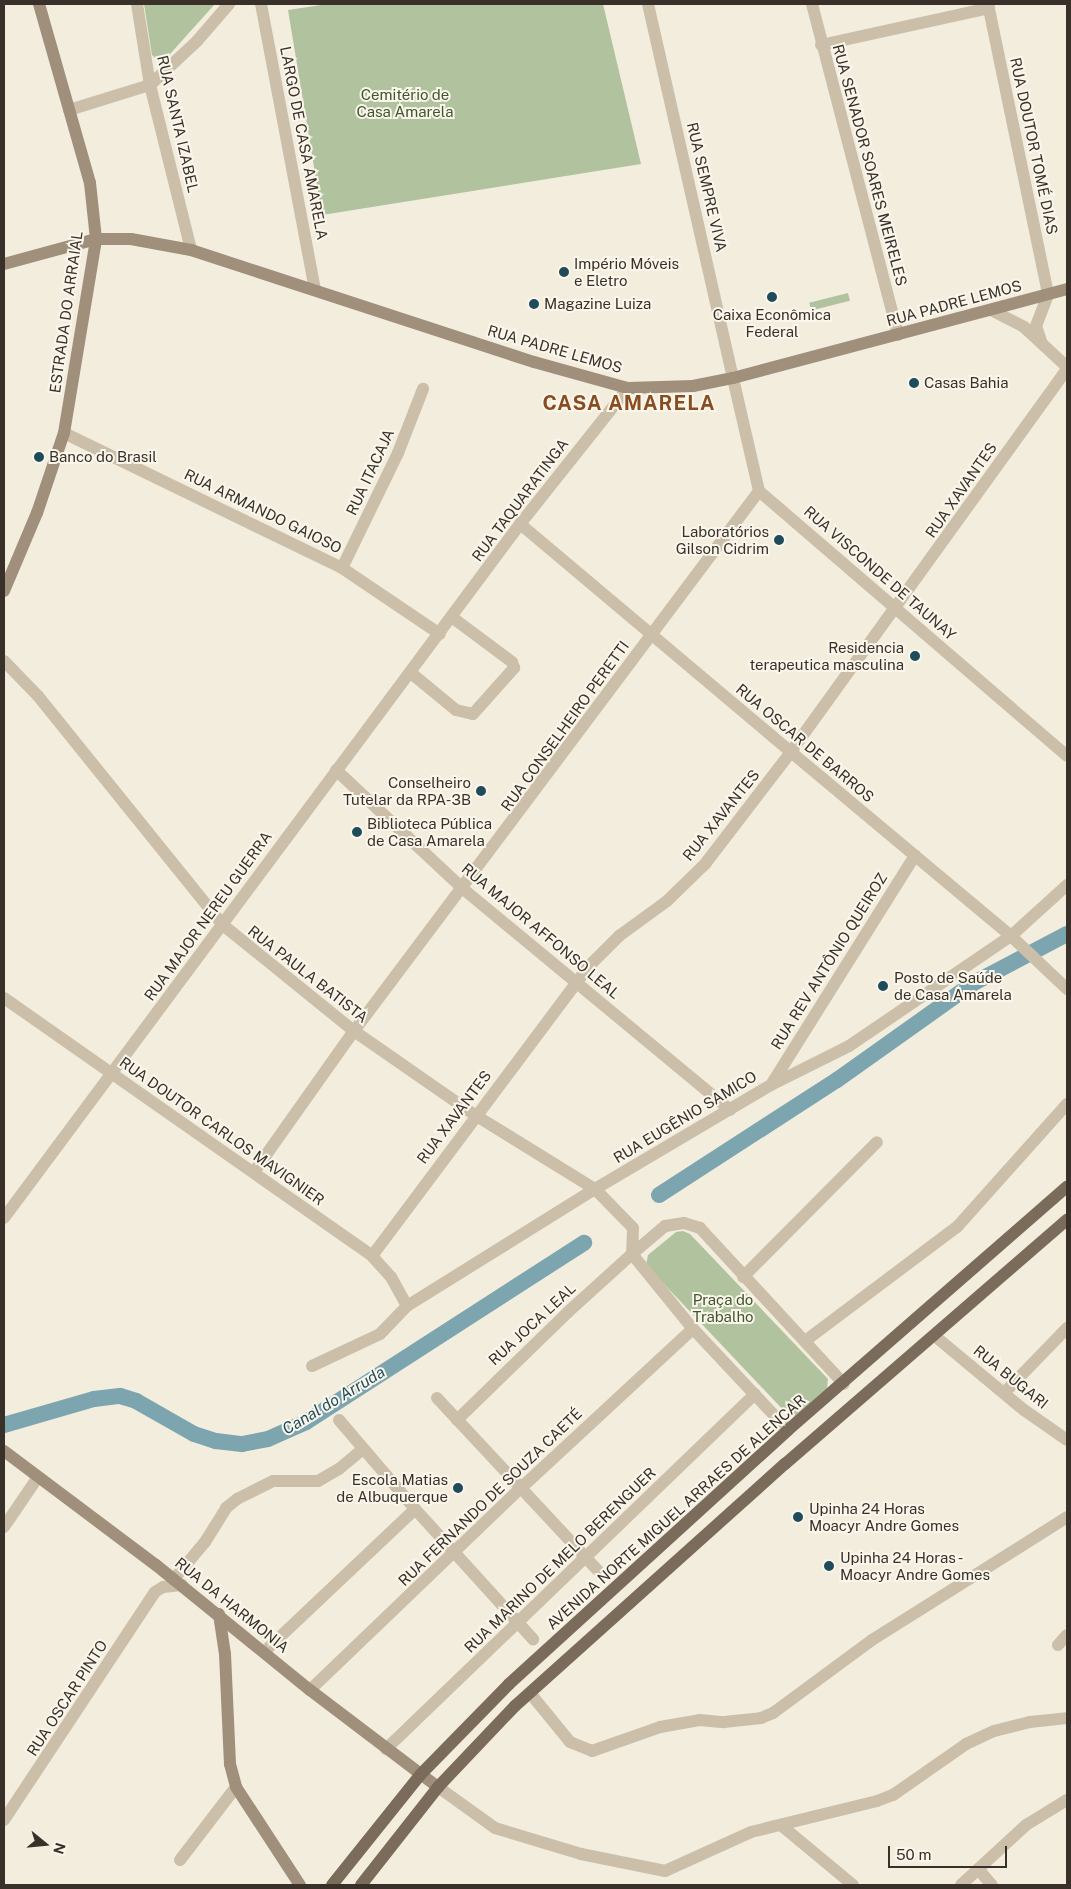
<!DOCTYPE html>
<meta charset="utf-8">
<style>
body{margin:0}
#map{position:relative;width:1071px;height:1889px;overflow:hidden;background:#f3edde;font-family:"Public Sans",sans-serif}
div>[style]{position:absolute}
.green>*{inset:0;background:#b0c29e;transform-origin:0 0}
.canal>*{height:16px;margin:-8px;padding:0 8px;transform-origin:8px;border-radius:8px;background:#7da5b0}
.minor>*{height:12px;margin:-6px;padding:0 6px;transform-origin:6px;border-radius:6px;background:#ccbfaa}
.tertiary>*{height:12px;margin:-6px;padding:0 6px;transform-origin:6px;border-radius:6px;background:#ccbfaa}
.secondary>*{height:12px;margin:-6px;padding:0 6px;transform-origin:6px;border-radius:6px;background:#9f8f7b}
.primary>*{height:12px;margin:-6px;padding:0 6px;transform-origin:6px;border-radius:6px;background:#7b6b5a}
.dots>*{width:14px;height:14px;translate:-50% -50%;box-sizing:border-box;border:2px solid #faf6eb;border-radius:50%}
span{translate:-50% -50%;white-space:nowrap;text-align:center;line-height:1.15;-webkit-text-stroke:4px #faf6eb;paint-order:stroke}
.park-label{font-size:15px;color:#40572d}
.street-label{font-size:15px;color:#393129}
.poi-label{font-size:15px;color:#393129}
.left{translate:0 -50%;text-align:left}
.right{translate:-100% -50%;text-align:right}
.water-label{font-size:16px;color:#1e4c5b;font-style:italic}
.district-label{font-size:20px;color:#894c21;font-weight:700;letter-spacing:1px}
.frame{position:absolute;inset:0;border:5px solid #393129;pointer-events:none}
.north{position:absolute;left:20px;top:1819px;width:50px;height:50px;-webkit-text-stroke:4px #faf6eb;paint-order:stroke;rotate:107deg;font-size:14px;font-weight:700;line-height:20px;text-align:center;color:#393129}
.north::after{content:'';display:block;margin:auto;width:18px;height:22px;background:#393129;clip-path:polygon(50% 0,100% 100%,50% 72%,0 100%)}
.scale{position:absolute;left:888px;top:1846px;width:119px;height:22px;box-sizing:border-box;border:2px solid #393129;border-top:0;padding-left:6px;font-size:15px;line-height:18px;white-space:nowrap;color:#393129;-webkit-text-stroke:4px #faf6eb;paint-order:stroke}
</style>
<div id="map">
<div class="green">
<div style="clip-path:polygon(144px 4px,215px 4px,161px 64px,152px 55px)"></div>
<div style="clip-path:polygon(328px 4px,603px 4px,641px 164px,322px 215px,288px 10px)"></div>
<div style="left:848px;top:293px;width:8px;height:40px;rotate:76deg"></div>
<div style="clip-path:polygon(683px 1231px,690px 1234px,828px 1379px,827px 1388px,795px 1416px,788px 1415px,646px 1265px,648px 1255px,676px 1232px)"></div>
</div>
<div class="canal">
<div style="left:659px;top:1195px;width:212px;rotate:-32.9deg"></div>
<div style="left:837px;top:1080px;width:166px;rotate:-35.4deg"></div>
<div style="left:972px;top:984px;width:107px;rotate:-27.8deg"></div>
<div style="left:4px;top:1425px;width:94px;rotate:-16.1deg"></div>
<div style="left:94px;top:1399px;width:26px;rotate:-7deg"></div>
<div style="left:120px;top:1396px;width:17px;rotate:17deg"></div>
<div style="left:136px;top:1401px;width:67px;rotate:29.6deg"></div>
<div style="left:194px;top:1434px;width:23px;rotate:18deg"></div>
<div style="left:216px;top:1441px;width:26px;rotate:7deg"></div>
<div style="left:242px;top:1444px;width:26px;rotate:-11deg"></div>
<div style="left:268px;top:1439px;width:42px;rotate:-24.1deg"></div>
<div style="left:306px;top:1422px;width:331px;rotate:-32.8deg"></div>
</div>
<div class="minor">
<div style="left:261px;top:4px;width:290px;rotate:79.3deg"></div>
<div style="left:648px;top:4px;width:384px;rotate:77.2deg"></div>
<div style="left:812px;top:4px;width:342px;rotate:75.4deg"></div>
<div style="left:988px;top:4px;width:296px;rotate:78.3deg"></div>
<div style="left:821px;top:45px;width:172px;rotate:-12.4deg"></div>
<div style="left:150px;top:85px;width:64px;rotate:-43.1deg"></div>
<div style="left:197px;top:41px;width:49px;rotate:-49.1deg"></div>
<div style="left:64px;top:433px;width:309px;rotate:25.9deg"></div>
<div style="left:342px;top:568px;width:118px;rotate:34deg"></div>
<div style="left:759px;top:491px;width:406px;rotate:40.7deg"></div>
<div style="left:342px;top:568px;width:128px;rotate:-64deg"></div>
<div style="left:398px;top:453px;width:69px;rotate:-68.7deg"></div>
<div style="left:411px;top:673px;width:58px;rotate:39.4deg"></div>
<div style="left:456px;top:710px;width:17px;rotate:13deg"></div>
<div style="left:473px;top:714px;width:62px;rotate:-48.3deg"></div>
<div style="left:514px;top:668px;width:6px;rotate:-108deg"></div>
<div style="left:512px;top:662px;width:74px;rotate:-143.3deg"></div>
<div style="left:336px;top:770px;width:173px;rotate:43.1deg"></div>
<div style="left:462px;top:888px;width:348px;rotate:39.6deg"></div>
<div style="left:4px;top:998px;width:449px;rotate:35deg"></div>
<div style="left:372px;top:1256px;width:28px;rotate:48deg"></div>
<div style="left:391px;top:1277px;width:33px;rotate:61deg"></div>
<div style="left:771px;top:1085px;width:271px;rotate:-57.9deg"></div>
<div style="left:254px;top:1172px;width:173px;rotate:-54.7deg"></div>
<div style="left:372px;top:1256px;width:361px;rotate:-53.2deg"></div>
<div style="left:588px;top:967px;width:44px;rotate:-45deg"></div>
<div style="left:619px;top:936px;width:59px;rotate:-36.1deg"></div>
<div style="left:667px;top:901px;width:53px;rotate:-44.2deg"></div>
<div style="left:705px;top:864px;width:141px;rotate:-52.5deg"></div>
<div style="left:791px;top:752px;width:354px;rotate:-139.9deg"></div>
<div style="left:743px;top:1277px;width:190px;rotate:-45.2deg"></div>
<div style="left:936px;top:1337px;width:114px;rotate:39.7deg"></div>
<div style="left:1024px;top:1410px;width:52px;rotate:34.9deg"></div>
<div style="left:805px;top:1341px;width:190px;rotate:-36.9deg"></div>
<div style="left:957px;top:1227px;width:165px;rotate:-48.2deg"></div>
<div style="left:312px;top:1366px;width:75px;rotate:-25.2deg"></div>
<div style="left:380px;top:1334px;width:39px;rotate:-46deg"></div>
<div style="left:407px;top:1306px;width:221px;rotate:-31.9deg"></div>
<div style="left:595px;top:1189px;width:204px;rotate:-30.6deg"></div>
<div style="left:771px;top:1085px;width:87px;rotate:-26.6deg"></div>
<div style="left:849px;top:1046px;width:196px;rotate:-34.2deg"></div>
<div style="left:1011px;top:936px;width:76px;rotate:-42.3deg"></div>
<div style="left:1004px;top:1393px;width:91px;rotate:-45.9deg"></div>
<div style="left:437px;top:1398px;width:241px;rotate:47deg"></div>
<div style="left:339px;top:1420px;width:117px;rotate:49.5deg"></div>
<div style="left:415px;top:1509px;width:176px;rotate:47.8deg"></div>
<div style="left:457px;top:1420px;width:155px;rotate:-44.2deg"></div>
<div style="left:568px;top:1312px;width:86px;rotate:-42.2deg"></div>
<div style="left:4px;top:1527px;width:60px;rotate:-55.8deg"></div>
<div style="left:174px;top:1579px;width:48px;rotate:-50deg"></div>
<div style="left:205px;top:1542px;width:40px;rotate:-58deg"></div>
<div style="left:226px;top:1508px;width:14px;rotate:-39deg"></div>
<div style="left:237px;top:1499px;width:40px;rotate:-26.6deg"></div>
<div style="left:273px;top:1481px;width:45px"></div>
<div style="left:318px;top:1481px;width:24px;rotate:-30deg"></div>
<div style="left:339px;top:1469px;width:31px;rotate:-40deg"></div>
<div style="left:1058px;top:1645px;width:13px;rotate:-48deg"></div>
<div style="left:264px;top:1652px;width:208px;rotate:-43.4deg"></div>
<div style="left:310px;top:1690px;width:292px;rotate:-43.8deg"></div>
<div style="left:521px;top:1488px;width:234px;rotate:-42.8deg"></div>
<div style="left:530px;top:1693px;width:63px;rotate:50.8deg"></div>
<div style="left:570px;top:1742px;width:24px;rotate:22deg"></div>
<div style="left:592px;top:1751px;width:72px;rotate:-19.4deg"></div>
<div style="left:660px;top:1727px;width:40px;rotate:-10deg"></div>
<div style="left:699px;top:1720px;width:25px;rotate:5deg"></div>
<div style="left:724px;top:1722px;width:37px;rotate:-6deg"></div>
<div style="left:761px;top:1718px;width:13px;rotate:-23deg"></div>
<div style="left:773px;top:1713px;width:123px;rotate:-36.4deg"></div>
<div style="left:872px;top:1640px;width:231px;rotate:-32.2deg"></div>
<div style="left:386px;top:1749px;width:512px;rotate:-43.89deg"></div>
<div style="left:4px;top:1820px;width:273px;rotate:-56.5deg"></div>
<div style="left:155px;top:1592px;width:9px;rotate:-32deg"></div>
<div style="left:163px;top:1587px;width:19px;rotate:-6deg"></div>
<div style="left:782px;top:1826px;width:92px;rotate:39.7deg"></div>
<div style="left:180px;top:1860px;width:92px;rotate:-52.5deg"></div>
<div style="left:978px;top:1869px;width:21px;rotate:49deg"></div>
<div style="left:961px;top:1885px;width:88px;rotate:-42.7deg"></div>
<div style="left:1026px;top:1825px;width:48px;rotate:-31.4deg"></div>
</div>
<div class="tertiary">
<div style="left:137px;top:4px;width:82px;rotate:80.9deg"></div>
<div style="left:150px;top:85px;width:170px;rotate:76deg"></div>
<div style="left:69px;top:110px;width:85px;rotate:-17.2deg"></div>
<div style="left:991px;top:310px;width:37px;rotate:27deg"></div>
<div style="left:1024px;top:327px;width:59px;rotate:42.9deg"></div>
<div style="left:1041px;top:341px;width:16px;rotate:-108deg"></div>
<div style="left:1036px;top:326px;width:34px;rotate:-69deg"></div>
<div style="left:1067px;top:369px;width:472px;rotate:125.8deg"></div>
<div style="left:791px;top:752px;width:287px;rotate:39.9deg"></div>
<div style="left:1011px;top:936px;width:77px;rotate:43.4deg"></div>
<div style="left:4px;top:661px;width:49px;rotate:45.8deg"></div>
<div style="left:38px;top:696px;width:294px;rotate:51.1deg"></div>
<div style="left:223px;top:925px;width:169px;rotate:39deg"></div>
<div style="left:354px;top:1031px;width:147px;rotate:34.8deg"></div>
<div style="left:475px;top:1115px;width:141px;rotate:31.7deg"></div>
<div style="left:595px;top:1189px;width:54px;rotate:45.7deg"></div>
<div style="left:633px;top:1228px;width:26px;rotate:92deg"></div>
<div style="left:354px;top:1031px;width:675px;rotate:-53.13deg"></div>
<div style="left:759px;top:491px;width:116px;rotate:-103deg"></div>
<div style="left:4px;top:1218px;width:865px;rotate:-53.37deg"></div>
<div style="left:520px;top:524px;width:174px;rotate:-51.5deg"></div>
<div style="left:788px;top:1430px;width:139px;rotate:-133.2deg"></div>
<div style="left:693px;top:1329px;width:97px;rotate:-129.1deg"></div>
<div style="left:632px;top:1254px;width:43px;rotate:-40.3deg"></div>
<div style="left:665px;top:1226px;width:19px;rotate:-9deg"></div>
<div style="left:684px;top:1223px;width:17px;rotate:17deg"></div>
<div style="left:700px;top:1228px;width:212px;rotate:47.3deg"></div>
<div style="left:438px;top:1787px;width:70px;rotate:35.7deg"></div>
<div style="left:495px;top:1828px;width:90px;rotate:16.8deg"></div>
<div style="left:581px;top:1854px;width:86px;rotate:11.4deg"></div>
<div style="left:665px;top:1871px;width:94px;rotate:-24.4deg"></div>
<div style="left:751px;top:1832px;width:130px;rotate:-13.8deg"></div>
<div style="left:877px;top:1801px;width:17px;rotate:-21deg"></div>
<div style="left:893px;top:1795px;width:89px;rotate:-34.9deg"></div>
<div style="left:966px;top:1744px;width:31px;rotate:-25deg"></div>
<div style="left:994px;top:1731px;width:37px;rotate:-14deg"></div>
<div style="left:1030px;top:1722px;width:37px;rotate:-6deg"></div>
</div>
<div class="secondary">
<div style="left:4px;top:264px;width:95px;rotate:-15.2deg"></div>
<div style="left:96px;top:239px;width:35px"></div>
<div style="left:131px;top:239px;width:61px;rotate:10.4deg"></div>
<div style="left:191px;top:250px;width:361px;rotate:18.1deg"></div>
<div style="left:534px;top:362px;width:98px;rotate:15.5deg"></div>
<div style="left:628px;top:388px;width:65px;rotate:-1.8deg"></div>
<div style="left:693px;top:386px;width:41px;rotate:-11.3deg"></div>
<div style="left:733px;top:378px;width:346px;rotate:-14.9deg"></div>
<div style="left:4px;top:591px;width:85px;rotate:-67.1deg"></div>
<div style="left:37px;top:513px;width:84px;rotate:-71.4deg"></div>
<div style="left:64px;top:433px;width:197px;rotate:-80.6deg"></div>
<div style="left:96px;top:239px;width:56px;rotate:-96.1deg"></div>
<div style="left:90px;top:183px;width:186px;rotate:-105.9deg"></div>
<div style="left:4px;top:1451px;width:190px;rotate:36.9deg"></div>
<div style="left:156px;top:1565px;width:198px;rotate:39.1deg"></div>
<div style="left:310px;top:1690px;width:161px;rotate:37.2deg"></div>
<div style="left:219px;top:1614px;width:40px;rotate:81.5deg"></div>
<div style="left:225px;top:1654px;width:110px;rotate:87.4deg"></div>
<div style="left:230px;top:1764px;width:24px;rotate:75deg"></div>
<div style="left:236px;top:1787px;width:117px;rotate:56.9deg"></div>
</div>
<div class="primary">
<div style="left:332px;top:1885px;width:142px;rotate:-51.3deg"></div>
<div style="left:421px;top:1774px;width:126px;rotate:-45.6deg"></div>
<div style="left:509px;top:1684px;width:377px;rotate:-42.3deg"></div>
<div style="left:788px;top:1430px;width:370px;rotate:-41.1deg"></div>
<div style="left:361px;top:1885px;width:125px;rotate:-51.8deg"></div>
<div style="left:438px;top:1787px;width:112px;rotate:-46.5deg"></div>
<div style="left:515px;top:1706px;width:363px;rotate:-41.9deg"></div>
<div style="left:785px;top:1464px;width:373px;rotate:-40.9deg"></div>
</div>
<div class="dots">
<div style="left:564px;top:272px;background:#1e4c5b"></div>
<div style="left:772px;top:297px;background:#1e4c5b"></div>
<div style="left:534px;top:304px;background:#1e4c5b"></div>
<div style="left:914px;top:383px;background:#1e4c5b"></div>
<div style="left:39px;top:457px;background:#1e4c5b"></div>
<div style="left:779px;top:540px;background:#1e4c5b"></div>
<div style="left:915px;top:656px;background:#1e4c5b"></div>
<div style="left:481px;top:791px;background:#1e4c5b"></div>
<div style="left:357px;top:832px;background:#1e4c5b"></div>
<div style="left:883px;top:986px;background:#1e4c5b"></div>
<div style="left:458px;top:1488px;background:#1e4c5b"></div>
<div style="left:798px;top:1517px;background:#1e4c5b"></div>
<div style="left:829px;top:1566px;background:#1e4c5b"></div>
</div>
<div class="park-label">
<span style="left:405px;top:103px">Cemitério de<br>Casa Amarela</span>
<span style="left:723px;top:1308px">Praça do<br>Trabalho</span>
</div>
<div class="street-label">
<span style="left:178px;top:124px;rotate:77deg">RUA SANTA IZABEL</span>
<span style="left:304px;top:143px;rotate:79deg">LARGO DE CASA AMARELA</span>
<span style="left:1034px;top:146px;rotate:78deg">RUA DOUTOR TOMÉ DIAS</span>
<span style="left:870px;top:165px;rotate:75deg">RUA SENADOR SOARES MEIRELES</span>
<span style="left:707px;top:187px;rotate:77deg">RUA SEMPRE VIVA</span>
<span style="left:954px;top:303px;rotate:-15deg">RUA PADRE LEMOS</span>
<span style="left:66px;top:312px;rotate:-82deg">ESTRADA DO ARRAIAL</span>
<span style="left:555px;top:349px;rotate:16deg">RUA PADRE LEMOS</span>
<span style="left:370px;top:472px;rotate:-65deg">RUA ITACAJA</span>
<span style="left:961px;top:490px;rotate:-55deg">RUA XAVANTES</span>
<span style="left:520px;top:500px;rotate:-53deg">RUA TAQUARATINGA</span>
<span style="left:263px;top:511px;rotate:26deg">RUA ARMANDO GAIOSO</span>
<span style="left:880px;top:573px;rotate:41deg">RUA VISCONDE DE TAUNAY</span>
<span style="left:565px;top:726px;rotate:-54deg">RUA CONSELHEIRO PERETTI</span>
<span style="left:805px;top:743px;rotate:40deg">RUA OSCAR DE BARROS</span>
<span style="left:721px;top:815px;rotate:-51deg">RUA XAVANTES</span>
<span style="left:208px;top:916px;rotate:-54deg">RUA MAJOR NEREU GUERRA</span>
<span style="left:541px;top:931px;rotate:40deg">RUA MAJOR AFFONSO LEAL</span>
<span style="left:829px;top:961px;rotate:-58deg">RUA REV ANTÔNIO QUEIROZ</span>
<span style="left:308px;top:974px;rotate:38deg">RUA PAULA BATISTA</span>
<span style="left:454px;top:1117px;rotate:-53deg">RUA XAVANTES</span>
<span style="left:685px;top:1117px;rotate:-31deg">RUA EUGÊNIO SAMICO</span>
<span style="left:222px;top:1131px;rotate:35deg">RUA DOUTOR CARLOS MAVIGNIER</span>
<span style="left:532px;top:1324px;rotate:-43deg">RUA JOCA LEAL</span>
<span style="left:1011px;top:1377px;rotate:39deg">RUA BUGARI</span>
<span style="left:490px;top:1497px;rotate:-44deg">RUA FERNANDO DE SOUZA CAETÉ</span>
<span style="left:676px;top:1512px;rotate:-42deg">AVENIDA NORTE MIGUEL ARRAES DE ALENCAR</span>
<span style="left:560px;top:1560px;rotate:-44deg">RUA MARINO DE MELO BERENGUER</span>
<span style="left:232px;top:1605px;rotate:39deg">RUA DA HARMONIA</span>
<span style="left:67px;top:1698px;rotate:-57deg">RUA OSCAR PINTO</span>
</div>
<div class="poi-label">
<span class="left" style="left:574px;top:272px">Império Móveis<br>e Eletro</span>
<span class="left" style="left:544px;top:304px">Magazine Luiza</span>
<span style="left:772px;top:323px">Caixa Econômica<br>Federal</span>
<span class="left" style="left:924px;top:383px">Casas Bahia</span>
<span class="left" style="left:49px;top:457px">Banco do Brasil</span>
<span class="right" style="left:769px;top:540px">Laboratórios<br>Gilson Cidrim</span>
<span class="right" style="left:904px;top:656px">Residencia<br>terapeutica masculina</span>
<span class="right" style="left:471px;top:791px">Conselheiro<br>Tutelar da RPA-3B</span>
<span class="left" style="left:367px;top:832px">Biblioteca Pública<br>de Casa Amarela</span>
<span class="left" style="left:894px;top:986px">Posto de Saúde<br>de Casa Amarela</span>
<span class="right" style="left:448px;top:1488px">Escola Matias<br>de Albuquerque</span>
<span class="left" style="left:809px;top:1517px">Upinha 24 Horas<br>Moacyr Andre Gomes</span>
<span class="left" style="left:840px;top:1566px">Upinha 24 Horas -<br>Moacyr Andre Gomes</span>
</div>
<div class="water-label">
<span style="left:334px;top:1401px;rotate:-31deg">Canal do Arruda</span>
</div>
<div class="district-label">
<span style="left:629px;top:403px">CASA AMARELA</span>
</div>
<div class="frame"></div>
<div class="north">N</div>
<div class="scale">50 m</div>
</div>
